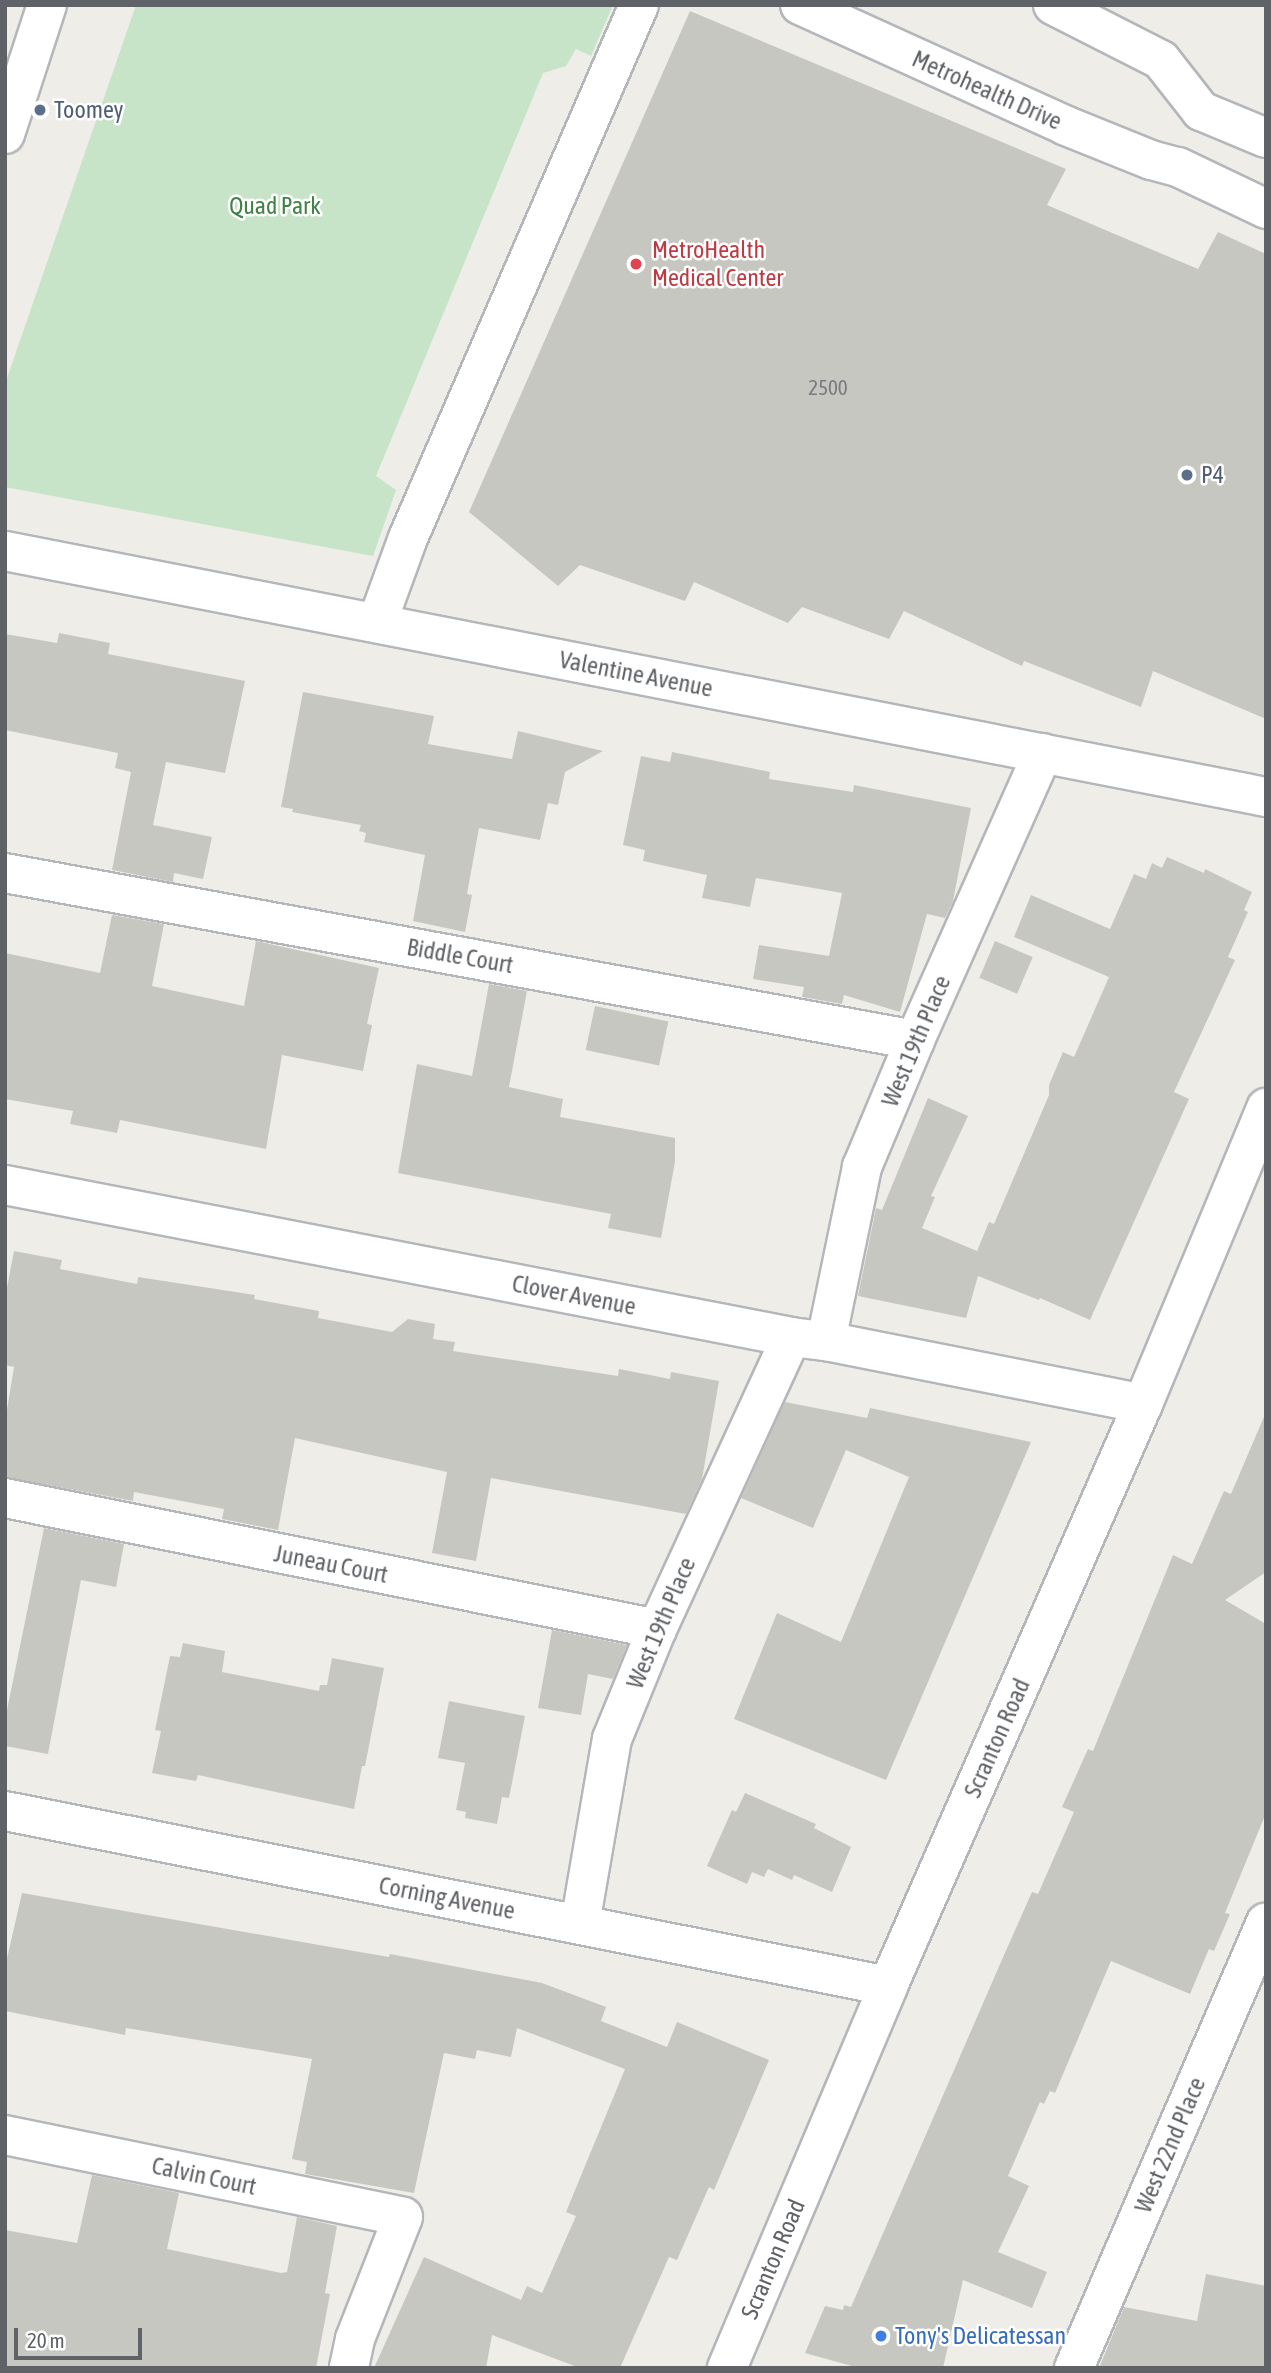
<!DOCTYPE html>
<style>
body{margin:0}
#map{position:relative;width:1271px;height:2373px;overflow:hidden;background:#efede7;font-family:"Asap Condensed",sans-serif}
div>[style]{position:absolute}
.green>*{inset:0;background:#c7e3c8}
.building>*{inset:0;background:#c7c7c2;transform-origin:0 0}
.roads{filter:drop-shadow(2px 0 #b4b7ba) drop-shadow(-2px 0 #b4b7ba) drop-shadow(0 2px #b4b7ba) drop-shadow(0 -2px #b4b7ba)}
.minor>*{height:38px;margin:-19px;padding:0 19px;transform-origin:19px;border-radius:19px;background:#fff}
.dots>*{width:19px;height:19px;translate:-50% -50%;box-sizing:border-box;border:4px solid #fff;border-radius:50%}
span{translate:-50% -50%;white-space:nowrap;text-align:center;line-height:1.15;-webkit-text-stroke:5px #fff;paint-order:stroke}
.number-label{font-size:21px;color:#797b7d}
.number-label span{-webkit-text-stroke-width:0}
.street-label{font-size:24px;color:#5f6266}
.service-label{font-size:24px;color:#4e5e75}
.left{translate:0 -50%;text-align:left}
.park-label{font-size:24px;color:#418246}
.health-label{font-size:24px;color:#be3a42}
.shop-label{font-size:24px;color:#366cbe}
.frame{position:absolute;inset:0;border:7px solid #5f6266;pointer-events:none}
.scale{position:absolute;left:14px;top:2328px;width:128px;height:32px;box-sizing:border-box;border:4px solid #5f6266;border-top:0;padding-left:9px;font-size:21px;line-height:24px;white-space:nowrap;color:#5f6266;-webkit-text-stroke:5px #fff;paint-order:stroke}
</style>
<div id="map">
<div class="green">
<div style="clip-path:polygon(136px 5px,613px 5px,591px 56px,576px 49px,566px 66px,543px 73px,376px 476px,396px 490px,373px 556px,5px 487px,5px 384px)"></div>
</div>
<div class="building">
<div style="clip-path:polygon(690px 11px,1066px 169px,1047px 205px,1110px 232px,1198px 269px,1218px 232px,1266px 254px,1266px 719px,1153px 671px,1141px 707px,1024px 661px,1022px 666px,904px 611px,889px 639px,802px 607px,788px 623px,694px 582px,685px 601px,580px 565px,558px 586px,469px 512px)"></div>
<div style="clip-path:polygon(59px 633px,110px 643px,108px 654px,245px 681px,225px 773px,166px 762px,153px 825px,212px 837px,203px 879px,174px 873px,173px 882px,112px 870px,131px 772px,115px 768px,118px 753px,5px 730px,5px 634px,57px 643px)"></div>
<div style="clip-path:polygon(303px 692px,434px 716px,428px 744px,512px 759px,518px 731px,603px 751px,565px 772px,558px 805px,548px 803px,540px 840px,479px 828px,467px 894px,472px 895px,465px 932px,413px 921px,425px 855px,364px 842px,366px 833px,359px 831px,361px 825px,292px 812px,293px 809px,281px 807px)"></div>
<div style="clip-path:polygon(672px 752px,770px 772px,769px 779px,853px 792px,854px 785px,971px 808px,953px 901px,945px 918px,927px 914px,900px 1012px,844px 995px,842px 1004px,802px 997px,804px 987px,753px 979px,759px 945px,829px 956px,842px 893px,756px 878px,750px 907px,702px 898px,707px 875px,643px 861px,645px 850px,623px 845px,641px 756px,670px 762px)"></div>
<div style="clip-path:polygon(1167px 857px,1204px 873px,1205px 869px,1252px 892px,1244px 910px,1248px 912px,1228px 957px,1235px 960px,1174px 1092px,1189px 1099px,1090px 1320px,1040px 1298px,1039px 1300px,978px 1276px,966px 1318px,858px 1296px,876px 1208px,882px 1210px,928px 1098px,968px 1116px,931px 1196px,935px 1197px,922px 1228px,977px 1251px,989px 1222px,994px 1224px,1049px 1095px,1049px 1085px,1063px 1052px,1074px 1057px,1109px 977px,1014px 937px,1031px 895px,1110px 929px,1134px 874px,1146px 879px,1152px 863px,1162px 868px)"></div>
<div style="clip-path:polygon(112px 915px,164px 924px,152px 986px,244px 1006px,256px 941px,379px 968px,367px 1024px,372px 1025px,363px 1071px,282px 1055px,266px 1149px,120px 1120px,117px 1133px,70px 1124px,73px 1111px,5px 1099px,5px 953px,100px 973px)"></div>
<div style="left:995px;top:941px;width:41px;height:40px;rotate:23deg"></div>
<div style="clip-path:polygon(489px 984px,527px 991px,509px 1087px,563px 1099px,560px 1117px,675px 1138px,675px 1162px,661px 1238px,608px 1228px,611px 1214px,398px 1173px,417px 1064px,472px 1076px)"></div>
<div style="left:595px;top:1006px;width:75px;height:45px;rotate:12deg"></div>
<div style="clip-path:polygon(14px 1251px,62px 1260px,60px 1269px,137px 1284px,138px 1277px,255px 1295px,254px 1299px,319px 1311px,318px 1318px,392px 1332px,408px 1319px,435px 1324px,433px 1339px,455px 1342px,453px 1351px,618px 1376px,619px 1369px,670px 1379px,671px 1372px,719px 1381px,702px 1479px,686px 1514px,491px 1478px,476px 1561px,432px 1553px,447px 1472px,295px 1438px,278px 1530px,222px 1519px,224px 1509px,134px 1492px,133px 1501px,5px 1477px,5px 1422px,14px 1367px,5px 1365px,5px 1298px)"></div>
<div style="clip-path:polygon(785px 1402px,867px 1418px,870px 1408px,1031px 1442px,886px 1780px,734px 1719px,777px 1613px,841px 1642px,909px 1477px,846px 1450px,813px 1528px,741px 1498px)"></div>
<div style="clip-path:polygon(1266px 1412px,1266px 1572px,1225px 1600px,1266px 1624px,1266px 1813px,1225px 1913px,1230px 1914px,1214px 1951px,1209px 1949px,1190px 1994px,1111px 1961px,1055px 2093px,1050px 2091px,1044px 2104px,1040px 2102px,1008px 2176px,1029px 2186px,998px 2252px,1047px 2272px,1032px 2308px,963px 2280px,943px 2368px,859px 2368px,805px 2353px,825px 2306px,843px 2310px,844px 2305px,851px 2307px,1004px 1955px,1032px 1892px,1038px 1894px,1074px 1812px,1062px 1807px,1088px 1749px,1093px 1751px,1173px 1555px,1192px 1564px,1224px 1491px,1231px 1494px)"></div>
<div style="clip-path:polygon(44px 1528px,124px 1544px,116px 1587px,81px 1580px,48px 1754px,5px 1746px,5px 1720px)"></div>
<div style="clip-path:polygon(552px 1630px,627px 1645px,613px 1679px,588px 1674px,581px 1715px,538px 1708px)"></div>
<div style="clip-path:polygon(183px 1643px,225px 1651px,222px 1672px,319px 1691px,320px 1685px,327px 1685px,332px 1658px,384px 1668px,365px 1766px,362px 1766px,354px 1809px,198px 1775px,196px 1781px,152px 1773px,161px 1731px,155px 1730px,170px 1656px,180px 1657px)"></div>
<div style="clip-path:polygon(449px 1701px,525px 1716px,509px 1798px,502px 1797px,497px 1824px,465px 1818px,466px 1812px,456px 1810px,465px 1763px,438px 1758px)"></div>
<div style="clip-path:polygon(745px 1793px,816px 1824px,814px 1828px,851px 1847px,832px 1892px,794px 1875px,792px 1880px,768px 1869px,764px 1877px,752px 1872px,747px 1884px,707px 1866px,732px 1810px,736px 1812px)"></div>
<div style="clip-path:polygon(22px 1893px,325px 1946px,389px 1957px,390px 1954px,542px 1983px,606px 2007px,601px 2021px,667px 2047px,677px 2022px,769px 2060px,714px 2190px,709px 2187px,677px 2260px,669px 2257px,620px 2368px,580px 2368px,492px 2335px,486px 2368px,374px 2368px,424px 2257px,521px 2300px,527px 2286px,542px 2293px,576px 2216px,566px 2212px,625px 2069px,517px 2028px,511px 2057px,477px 2050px,475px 2059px,444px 2053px,414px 2193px,305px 2174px,307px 2162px,292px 2159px,312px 2059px,126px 2028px,125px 2035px,5px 2011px,5px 1967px)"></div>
<div style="clip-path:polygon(92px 2175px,179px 2193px,167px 2249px,281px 2273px,287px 2272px,297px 2217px,337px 2226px,325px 2293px,330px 2294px,316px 2368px,5px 2368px,5px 2230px,77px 2243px)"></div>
<div style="clip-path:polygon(1206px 2274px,1266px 2286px,1266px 2368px,1099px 2368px,1124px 2307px,1197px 2321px)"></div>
</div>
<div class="roads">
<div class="minor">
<div style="left:800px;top:5px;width:290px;rotate:24.4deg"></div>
<div style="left:1064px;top:125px;width:94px;rotate:21.9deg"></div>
<div style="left:1151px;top:160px;width:28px;rotate:15deg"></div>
<div style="left:1178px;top:167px;width:98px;rotate:25.5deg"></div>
<div style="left:1053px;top:5px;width:121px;rotate:27deg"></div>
<div style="left:1161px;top:60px;width:65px;rotate:51.9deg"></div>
<div style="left:1201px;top:111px;width:70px;rotate:22.6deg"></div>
<div style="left:5px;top:134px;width:136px;rotate:-72deg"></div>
<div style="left:5px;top:551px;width:1285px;rotate:11.04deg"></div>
<div style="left:377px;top:623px;width:90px;rotate:-70deg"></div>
<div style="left:408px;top:538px;width:581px;rotate:-66.57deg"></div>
<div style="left:5px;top:873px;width:925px;rotate:10.4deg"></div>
<div style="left:5px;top:1185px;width:801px;rotate:10.94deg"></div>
<div style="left:791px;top:1337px;width:35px;rotate:7deg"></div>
<div style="left:826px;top:1341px;width:323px;rotate:11.2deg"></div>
<div style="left:826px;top:1341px;width:178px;rotate:-78.3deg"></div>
<div style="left:862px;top:1167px;width:138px;rotate:-67.3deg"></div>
<div style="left:915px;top:1040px;width:314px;rotate:-66deg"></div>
<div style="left:5px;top:1498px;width:665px;rotate:11.36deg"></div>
<div style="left:5px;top:1811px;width:900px;rotate:11.21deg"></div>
<div style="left:580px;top:1924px;width:188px;rotate:-80.2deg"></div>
<div style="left:612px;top:1739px;width:119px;rotate:-67.8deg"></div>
<div style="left:657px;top:1629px;width:321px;rotate:-65.3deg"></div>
<div style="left:5px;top:2135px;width:406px;rotate:11.6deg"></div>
<div style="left:403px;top:2217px;width:131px;rotate:111.5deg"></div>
<div style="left:355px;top:2339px;width:30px;rotate:102deg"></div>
<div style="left:727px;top:2368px;width:415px;rotate:-67.1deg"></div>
<div style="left:888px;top:1986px;width:635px;rotate:-66.34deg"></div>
<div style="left:1143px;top:1404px;width:321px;rotate:-67.4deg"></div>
<div style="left:1074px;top:2368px;width:485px;rotate:-66.7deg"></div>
</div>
</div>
<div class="dots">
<div style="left:40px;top:110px;background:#5c6f8a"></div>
<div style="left:636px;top:264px;background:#e0444e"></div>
<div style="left:1187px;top:475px;background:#5c6f8a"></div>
<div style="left:881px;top:2336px;background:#3f7fe0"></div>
</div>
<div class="number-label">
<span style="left:828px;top:387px">2500</span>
</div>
<div class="street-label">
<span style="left:987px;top:90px;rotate:24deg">Metrohealth Drive</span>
<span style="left:636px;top:674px;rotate:11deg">Valentine Avenue</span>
<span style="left:460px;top:956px;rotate:10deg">Biddle Court</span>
<span style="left:916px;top:1041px;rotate:-67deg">West 19th Place</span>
<span style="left:574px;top:1295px;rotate:11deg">Clover Avenue</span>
<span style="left:331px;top:1564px;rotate:11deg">Juneau Court</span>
<span style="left:661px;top:1623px;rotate:-67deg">West 19th Place</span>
<span style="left:997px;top:1738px;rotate:-66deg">Scranton Road</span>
<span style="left:447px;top:1898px;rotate:11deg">Corning Avenue</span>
<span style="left:1170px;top:2145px;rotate:-67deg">West 22nd Place</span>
<span style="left:204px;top:2176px;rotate:12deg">Calvin Court</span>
<span style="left:773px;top:2259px;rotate:-67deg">Scranton Road</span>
</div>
<div class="service-label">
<span class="left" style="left:54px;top:110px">Toomey</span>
<span class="left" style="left:1201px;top:475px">P4</span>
</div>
<div class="park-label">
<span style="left:275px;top:206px">Quad Park</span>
</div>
<div class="health-label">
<span class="left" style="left:652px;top:264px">MetroHealth<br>Medical Center</span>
</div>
<div class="shop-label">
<span class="left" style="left:895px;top:2336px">Tony's Delicatessan</span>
</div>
<div class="frame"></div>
<div class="scale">20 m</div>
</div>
